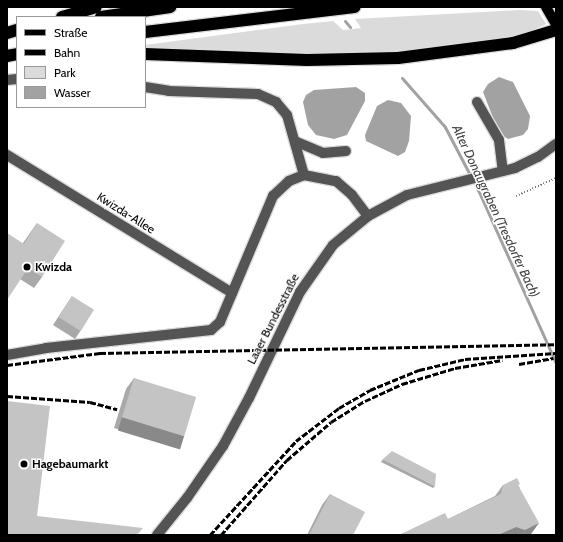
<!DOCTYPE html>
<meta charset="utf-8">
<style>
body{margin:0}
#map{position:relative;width:563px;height:542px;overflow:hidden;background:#fff;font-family:Cabin,sans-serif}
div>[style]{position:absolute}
.green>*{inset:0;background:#dbdbdb}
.water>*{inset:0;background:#a2a2a2}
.stream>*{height:3px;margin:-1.5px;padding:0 1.5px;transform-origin:1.5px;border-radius:1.5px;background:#a2a2a2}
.path>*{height:2px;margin-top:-1px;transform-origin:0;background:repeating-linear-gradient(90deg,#767676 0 1px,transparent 0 3px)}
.roads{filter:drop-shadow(1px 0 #dbdbdb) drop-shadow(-1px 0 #dbdbdb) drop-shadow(0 1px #dbdbdb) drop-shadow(0 -1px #dbdbdb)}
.minor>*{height:10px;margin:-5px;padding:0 5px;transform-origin:5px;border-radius:5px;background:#545454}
.major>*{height:10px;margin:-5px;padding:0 5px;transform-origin:5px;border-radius:5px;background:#000}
.highway>*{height:12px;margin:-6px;padding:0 6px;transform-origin:6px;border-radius:6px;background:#000}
.rail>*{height:3px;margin-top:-1.5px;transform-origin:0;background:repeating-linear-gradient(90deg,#000 0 6px,transparent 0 8px)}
.wall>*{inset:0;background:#a9a9a9}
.shaded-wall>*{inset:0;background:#898989;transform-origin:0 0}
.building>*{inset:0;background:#c4c4c4;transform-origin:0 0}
.dots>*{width:11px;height:11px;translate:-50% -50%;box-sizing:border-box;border:2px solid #fff;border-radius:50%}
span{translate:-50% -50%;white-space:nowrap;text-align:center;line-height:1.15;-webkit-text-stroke:3px #fff;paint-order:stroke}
.street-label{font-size:12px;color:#000}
.poi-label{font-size:12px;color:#000;font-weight:700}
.left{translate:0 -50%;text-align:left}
.water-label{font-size:13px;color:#434343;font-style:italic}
.frame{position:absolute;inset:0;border:8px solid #000;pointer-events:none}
.legend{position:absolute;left:16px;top:16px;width:130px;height:92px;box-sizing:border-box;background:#fff;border:1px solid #999;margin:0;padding:5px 7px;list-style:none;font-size:12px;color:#000}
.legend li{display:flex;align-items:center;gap:8px;height:20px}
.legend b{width:20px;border:1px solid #999}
</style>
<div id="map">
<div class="green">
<div style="clip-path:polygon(521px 10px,538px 11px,546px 24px,515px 38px,419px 50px,313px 54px,145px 49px,145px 45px,303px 24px,333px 21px,343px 30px,361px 28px,355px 19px)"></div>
</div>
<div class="water">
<div style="clip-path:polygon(499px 77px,513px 82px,530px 116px,528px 129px,523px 135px,508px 139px,499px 133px,483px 92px,488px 84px)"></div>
<div style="clip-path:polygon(356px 87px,365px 93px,365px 101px,347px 135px,334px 139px,316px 135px,308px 125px,303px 102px,306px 95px,314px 90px)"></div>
<div style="clip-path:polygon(388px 100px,401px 103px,411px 116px,409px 141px,405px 152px,398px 156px,366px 141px,365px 135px,377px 106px)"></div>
</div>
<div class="stream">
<div style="left:345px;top:21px;width:8px;rotate:50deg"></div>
<div style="left:402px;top:78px;width:65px;rotate:48.7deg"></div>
<div style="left:445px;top:127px;width:73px;rotate:62.4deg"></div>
<div style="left:479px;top:192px;width:188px;rotate:65.8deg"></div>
</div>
<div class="path">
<div style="left:516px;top:196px;width:44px;rotate:-24.2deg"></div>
</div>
<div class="roads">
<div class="minor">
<div style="left:7px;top:80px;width:10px;rotate:-6deg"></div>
<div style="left:145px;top:87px;width:24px;rotate:9deg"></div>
<div style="left:169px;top:91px;width:89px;rotate:1.9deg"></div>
<div style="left:258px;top:94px;width:20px;rotate:24deg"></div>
<div style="left:276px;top:102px;width:17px;rotate:50deg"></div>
<div style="left:287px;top:115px;width:62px;rotate:74.2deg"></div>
<div style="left:477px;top:102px;width:44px;rotate:59.9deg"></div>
<div style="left:499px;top:140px;width:31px;rotate:83deg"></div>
<div style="left:297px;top:142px;width:28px;rotate:23deg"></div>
<div style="left:323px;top:153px;width:23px;rotate:-5deg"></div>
<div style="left:7px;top:155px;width:264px;rotate:31.5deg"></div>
<div style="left:7px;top:355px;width:40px;rotate:-10deg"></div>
<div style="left:46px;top:348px;width:166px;rotate:-6.2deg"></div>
<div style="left:211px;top:330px;width:12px;rotate:-42deg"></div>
<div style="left:220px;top:322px;width:137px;rotate:-67.2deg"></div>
<div style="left:273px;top:196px;width:22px;rotate:-43deg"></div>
<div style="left:289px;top:181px;width:16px;rotate:-22deg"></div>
<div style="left:304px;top:175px;width:33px;rotate:11deg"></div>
<div style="left:336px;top:181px;width:21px;rotate:41deg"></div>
<div style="left:352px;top:195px;width:26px;rotate:53deg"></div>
<div style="left:157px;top:535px;width:48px;rotate:-51deg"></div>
<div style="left:187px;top:498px;width:63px;rotate:-55.3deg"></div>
<div style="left:223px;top:446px;width:55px;rotate:-61.6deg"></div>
<div style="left:249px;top:398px;width:118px;rotate:-64.3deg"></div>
<div style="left:300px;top:292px;width:57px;rotate:-54.9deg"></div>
<div style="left:333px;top:245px;width:45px;rotate:-39.6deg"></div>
<div style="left:368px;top:216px;width:44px;rotate:-28.3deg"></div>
<div style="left:407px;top:195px;width:111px;rotate:-14deg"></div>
<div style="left:515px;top:168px;width:25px;rotate:-26deg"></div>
<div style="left:538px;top:157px;width:22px;rotate:-36deg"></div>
</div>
<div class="major">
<div style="left:546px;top:7px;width:20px;rotate:60deg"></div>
</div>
<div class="highway">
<div style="left:62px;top:17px;width:35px;rotate:-16deg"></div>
<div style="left:101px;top:17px;width:70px;rotate:-8.2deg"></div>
<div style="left:145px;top:32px;width:211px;rotate:-6.8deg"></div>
<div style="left:7px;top:33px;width:10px;rotate:-17deg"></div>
<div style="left:145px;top:54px;width:162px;rotate:2.1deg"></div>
<div style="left:307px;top:60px;width:91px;rotate:-1.3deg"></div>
<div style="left:398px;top:58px;width:116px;rotate:-7.4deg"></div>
<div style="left:513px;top:43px;width:45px;rotate:-16.8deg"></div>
<div style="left:7px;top:56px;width:10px;rotate:-11deg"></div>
</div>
</div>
<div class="rail">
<div style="left:519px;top:364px;width:35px;rotate:-10deg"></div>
<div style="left:7px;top:365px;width:94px;rotate:-7.4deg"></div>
<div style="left:100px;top:353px;width:456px;rotate:-1.1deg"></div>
<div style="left:7px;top:396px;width:83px;rotate:4.1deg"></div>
<div style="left:90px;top:402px;width:28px;rotate:15deg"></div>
<div style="left:210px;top:535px;width:127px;rotate:-47.5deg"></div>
<div style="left:296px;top:441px;width:54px;rotate:-37.5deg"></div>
<div style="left:339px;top:408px;width:36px;rotate:-30deg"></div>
<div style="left:370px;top:390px;width:53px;rotate:-22.2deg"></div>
<div style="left:419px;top:370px;width:47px;rotate:-13.4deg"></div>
<div style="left:465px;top:359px;width:91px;rotate:-3.8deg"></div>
<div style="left:221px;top:535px;width:100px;rotate:-48.7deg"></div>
<div style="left:287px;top:460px;width:58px;rotate:-40.8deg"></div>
<div style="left:331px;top:422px;width:40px;rotate:-32deg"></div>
<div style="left:365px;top:401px;width:41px;rotate:-24.7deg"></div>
<div style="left:402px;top:384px;width:55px;rotate:-16.8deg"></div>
<div style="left:455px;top:368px;width:48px;rotate:-9.7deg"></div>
</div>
<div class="wall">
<div style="clip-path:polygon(37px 223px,42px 277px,34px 288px,20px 279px,23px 243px)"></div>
<div style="clip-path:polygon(72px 296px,81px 330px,75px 339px,53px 325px)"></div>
<div style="clip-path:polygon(134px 378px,184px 436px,176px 447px,114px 428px,126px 389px)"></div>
<div style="clip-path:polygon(383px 459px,435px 486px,433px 488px,381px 462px)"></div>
<div style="clip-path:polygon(503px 485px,519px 486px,531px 534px,530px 535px,400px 535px,401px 534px,448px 519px,495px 496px)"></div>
<div style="clip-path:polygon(330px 494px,353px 535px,307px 535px,322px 505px)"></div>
</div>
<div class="shaded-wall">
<div style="left:122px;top:417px;width:65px;height:14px;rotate:17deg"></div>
<div style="clip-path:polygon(539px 523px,531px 534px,530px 535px,498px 535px,516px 527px)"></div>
</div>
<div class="building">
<div style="clip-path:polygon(37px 223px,65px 241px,42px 277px,28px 268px,7px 300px,7px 233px,24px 244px)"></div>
<div style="left:72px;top:296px;width:26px;height:25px;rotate:32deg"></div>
<div style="left:134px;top:378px;width:65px;height:41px;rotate:17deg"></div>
<div style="clip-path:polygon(7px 401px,50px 406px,37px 516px,143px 528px,137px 535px,7px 535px)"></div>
<div style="clip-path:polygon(392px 451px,436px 474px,435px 486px,383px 459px)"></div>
<div style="clip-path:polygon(517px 478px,520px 484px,518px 485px,539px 523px,525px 530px,516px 527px,498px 535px,402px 535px,401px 534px,445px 513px,448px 519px,501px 494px,503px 485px)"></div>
<div style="clip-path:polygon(330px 494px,365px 512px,353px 535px,309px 535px)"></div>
</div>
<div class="dots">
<div style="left:27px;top:267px;background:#000"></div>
<div style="left:24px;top:464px;background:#000"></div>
</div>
<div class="street-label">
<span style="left:126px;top:213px;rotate:32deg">Kwizda-Allee</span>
<span style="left:273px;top:319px;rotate:-63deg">Laaer Bundesstraße</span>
</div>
<div class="poi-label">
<span class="left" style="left:35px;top:267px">Kwizda</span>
<span class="left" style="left:32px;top:464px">Hagebaumarkt</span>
</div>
<div class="water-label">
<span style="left:496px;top:211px;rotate:65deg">Alter Donaugraben (Tresdorfer Bach)</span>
</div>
<div class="frame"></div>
<ul class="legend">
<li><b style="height:5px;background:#000"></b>Straße</li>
<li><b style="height:5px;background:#000"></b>Bahn</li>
<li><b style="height:11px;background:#dbdbdb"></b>Park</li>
<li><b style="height:11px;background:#a2a2a2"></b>Wasser</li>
</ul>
</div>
